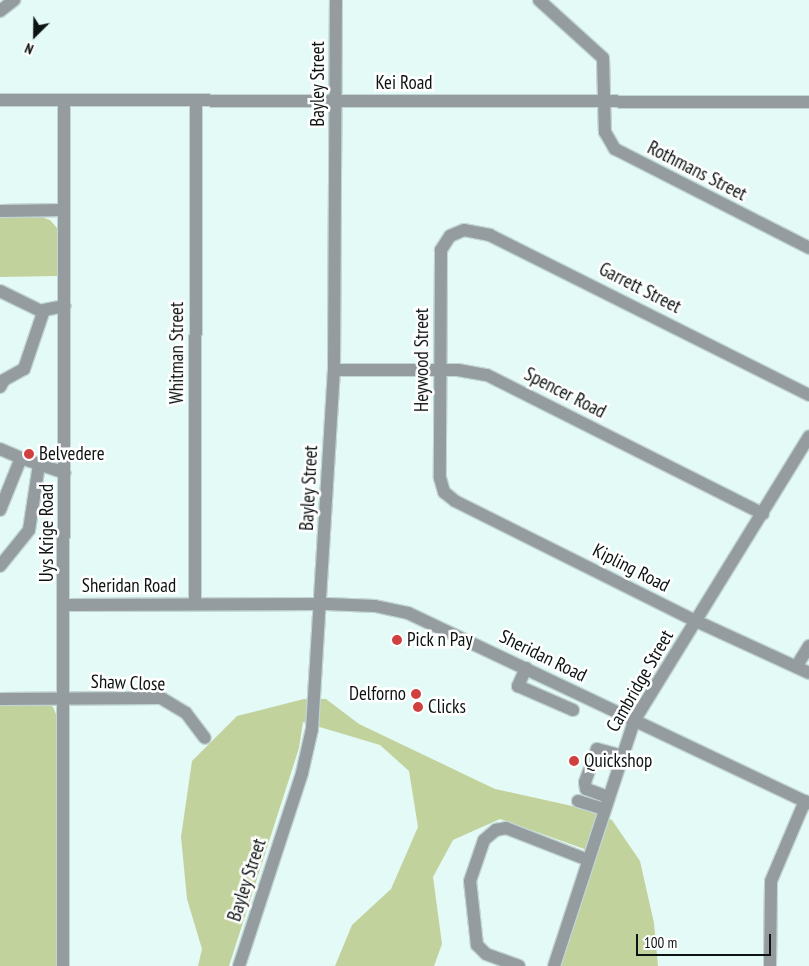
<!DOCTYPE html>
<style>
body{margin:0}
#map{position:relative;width:809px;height:966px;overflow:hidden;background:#e4faf7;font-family:"PT Sans Narrow",sans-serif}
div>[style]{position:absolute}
.green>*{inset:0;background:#c2d29c}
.roads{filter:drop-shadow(1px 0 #c1d5d2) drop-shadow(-1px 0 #c1d5d2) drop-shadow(0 1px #c1d5d2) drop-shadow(0 -1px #c1d5d2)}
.minor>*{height:12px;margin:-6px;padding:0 6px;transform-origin:6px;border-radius:6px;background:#949c9f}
.dots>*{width:14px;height:14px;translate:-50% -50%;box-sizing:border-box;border:2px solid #fff;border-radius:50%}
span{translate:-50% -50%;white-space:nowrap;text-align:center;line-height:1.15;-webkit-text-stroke:5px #fff;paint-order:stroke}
.street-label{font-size:19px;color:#0c1312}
.poi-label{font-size:19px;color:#0c1312}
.left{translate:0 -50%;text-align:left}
.right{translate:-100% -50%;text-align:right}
.north{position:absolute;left:10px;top:10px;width:50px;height:50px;-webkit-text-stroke:4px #fff;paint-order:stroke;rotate:203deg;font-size:14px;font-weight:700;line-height:20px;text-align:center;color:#0c1312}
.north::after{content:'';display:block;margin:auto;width:18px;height:22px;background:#0c1312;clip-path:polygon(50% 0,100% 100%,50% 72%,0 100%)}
.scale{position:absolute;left:636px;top:934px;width:135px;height:22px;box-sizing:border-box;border:2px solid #0c1312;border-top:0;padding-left:6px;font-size:15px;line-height:18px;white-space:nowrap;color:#0c1312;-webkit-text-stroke:4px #fff;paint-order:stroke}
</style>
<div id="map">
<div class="green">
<div style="clip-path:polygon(0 216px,38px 216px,50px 220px,57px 228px,57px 276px,0 277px)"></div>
<div style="clip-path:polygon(304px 699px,326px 699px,359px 724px,495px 789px,590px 810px,612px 820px,640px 861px,654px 923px,658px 966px,555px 966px,590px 851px,500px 819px,453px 840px,433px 877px,442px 944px,434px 966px,335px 966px,352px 925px,391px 889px,418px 827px,409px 771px,380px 745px,303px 722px,299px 748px,229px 966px,198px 966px,202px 949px,187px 899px,181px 837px,192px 761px,237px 716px)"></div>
<div style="clip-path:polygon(0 702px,46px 703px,53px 707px,58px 719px,57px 966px,0 966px)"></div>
</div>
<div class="roads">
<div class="minor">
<div style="left:539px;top:0;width:86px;rotate:42.2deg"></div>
<div style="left:603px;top:58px;width:74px;rotate:88.5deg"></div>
<div style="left:605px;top:132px;width:20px;rotate:60deg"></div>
<div style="left:615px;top:149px;width:218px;rotate:27deg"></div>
<div style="left:0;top:11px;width:18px;rotate:-38deg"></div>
<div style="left:0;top:100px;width:809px;rotate:0.14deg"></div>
<div style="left:0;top:211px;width:64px;rotate:-0.9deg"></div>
<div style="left:0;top:291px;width:48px;rotate:26deg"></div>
<div style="left:334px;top:370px;width:124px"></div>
<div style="left:458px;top:370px;width:29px;rotate:10deg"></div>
<div style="left:487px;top:375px;width:309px;rotate:26.7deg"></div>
<div style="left:0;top:387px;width:8px;rotate:-60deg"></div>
<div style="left:4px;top:380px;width:23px;rotate:-29deg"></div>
<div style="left:24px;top:369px;width:62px;rotate:-71.3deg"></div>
<div style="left:44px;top:310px;width:21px;rotate:-11deg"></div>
<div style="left:809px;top:395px;width:357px;rotate:-153.4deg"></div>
<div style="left:490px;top:235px;width:26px;rotate:-169deg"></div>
<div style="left:464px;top:230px;width:15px;rotate:157deg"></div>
<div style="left:450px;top:236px;width:17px;rotate:123deg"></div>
<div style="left:441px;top:250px;width:228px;rotate:90.3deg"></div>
<div style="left:440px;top:478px;width:15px;rotate:74deg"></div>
<div style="left:444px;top:492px;width:14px;rotate:39deg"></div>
<div style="left:455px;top:501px;width:269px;rotate:26.5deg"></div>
<div style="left:696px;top:621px;width:124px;rotate:24.7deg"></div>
<div style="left:0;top:449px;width:23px;rotate:23deg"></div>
<div style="left:21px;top:458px;width:56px;rotate:112deg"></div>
<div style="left:21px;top:458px;width:46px;rotate:18.8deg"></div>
<div style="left:0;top:566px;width:46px;rotate:-51.1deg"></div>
<div style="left:29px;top:530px;width:66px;rotate:-81.3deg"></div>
<div style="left:195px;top:604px;width:503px;rotate:-89.89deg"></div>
<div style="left:66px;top:605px;width:261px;rotate:-0.2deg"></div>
<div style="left:327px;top:604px;width:48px;rotate:2.4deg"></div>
<div style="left:375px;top:606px;width:34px;rotate:12deg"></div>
<div style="left:408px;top:613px;width:444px;rotate:25.4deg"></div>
<div style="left:796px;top:667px;width:25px;rotate:-58deg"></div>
<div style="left:526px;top:668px;width:20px;rotate:114deg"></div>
<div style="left:518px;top:686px;width:60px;rotate:23.6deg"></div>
<div style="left:0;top:699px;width:161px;rotate:-0.4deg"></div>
<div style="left:161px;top:698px;width:29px;rotate:31deg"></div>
<div style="left:186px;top:713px;width:31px;rotate:53deg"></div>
<div style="left:608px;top:797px;width:23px;rotate:-160deg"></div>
<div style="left:586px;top:789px;width:7px;rotate:-98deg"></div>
<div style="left:585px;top:782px;width:35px;rotate:-70deg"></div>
<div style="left:597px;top:749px;width:24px;rotate:15deg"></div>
<div style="left:578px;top:801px;width:28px;rotate:17deg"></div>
<div style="left:63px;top:966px;width:865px;rotate:-89.93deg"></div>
<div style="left:239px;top:966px;width:203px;rotate:-71.9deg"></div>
<div style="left:302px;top:773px;width:45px;rotate:-77.2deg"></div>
<div style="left:312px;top:729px;width:360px;rotate:-86.5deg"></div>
<div style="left:334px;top:370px;width:370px;rotate:-89.7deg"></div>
<div style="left:519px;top:966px;width:35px;rotate:-160deg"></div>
<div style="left:486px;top:954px;width:13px;rotate:-135deg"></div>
<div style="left:477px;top:945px;width:64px;rotate:-96.2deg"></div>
<div style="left:470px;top:881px;width:43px;rotate:-71.1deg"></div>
<div style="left:484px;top:840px;width:16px;rotate:-40deg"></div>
<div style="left:496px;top:830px;width:10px;rotate:-11deg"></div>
<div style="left:506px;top:828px;width:88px;rotate:21.3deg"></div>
<div style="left:554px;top:966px;width:258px;rotate:-71.9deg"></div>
<div style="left:634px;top:721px;width:334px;rotate:-58.4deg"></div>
<div style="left:770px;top:966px;width:85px;rotate:-89.3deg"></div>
<div style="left:771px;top:881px;width:87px;rotate:-67deg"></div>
</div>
</div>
<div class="dots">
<div style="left:29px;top:454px;background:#cf403f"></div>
<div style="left:397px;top:640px;background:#cf403f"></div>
<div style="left:416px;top:694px;background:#cf403f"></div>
<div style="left:418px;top:707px;background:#cf403f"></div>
<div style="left:574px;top:761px;background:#cf403f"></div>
</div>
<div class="street-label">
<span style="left:404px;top:83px">Kei Road</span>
<span style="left:318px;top:84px;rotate:-90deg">Bayley Street</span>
<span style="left:697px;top:171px;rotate:27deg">Rothmans Street</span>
<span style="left:640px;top:288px;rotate:27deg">Garrett Street</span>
<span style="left:177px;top:353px;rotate:-90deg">Whitman Street</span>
<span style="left:422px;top:360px;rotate:-90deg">Heywood Street</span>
<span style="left:565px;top:393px;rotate:27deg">Spencer Road</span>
<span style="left:309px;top:488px;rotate:-87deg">Bayley Street</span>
<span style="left:47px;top:533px;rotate:-90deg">Uys Krige Road</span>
<span style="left:631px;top:568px;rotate:27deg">Kipling Road</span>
<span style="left:129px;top:586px">Sheridan Road</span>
<span style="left:543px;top:656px;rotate:26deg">Sheridan Road</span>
<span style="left:640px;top:681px;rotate:-60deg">Cambridge Street</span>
<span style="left:128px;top:683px;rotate:2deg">Shaw Close</span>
<span style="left:247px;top:880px;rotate:-72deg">Bayley Street</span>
</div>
<div class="poi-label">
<span class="left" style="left:39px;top:454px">Belvedere</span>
<span class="left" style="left:407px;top:640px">Pick n Pay</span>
<span class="right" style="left:406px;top:694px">Delforno</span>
<span class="left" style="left:428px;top:707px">Clicks</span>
<span class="left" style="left:584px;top:761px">Quickshop</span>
</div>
<div class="north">N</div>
<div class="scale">100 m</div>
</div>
